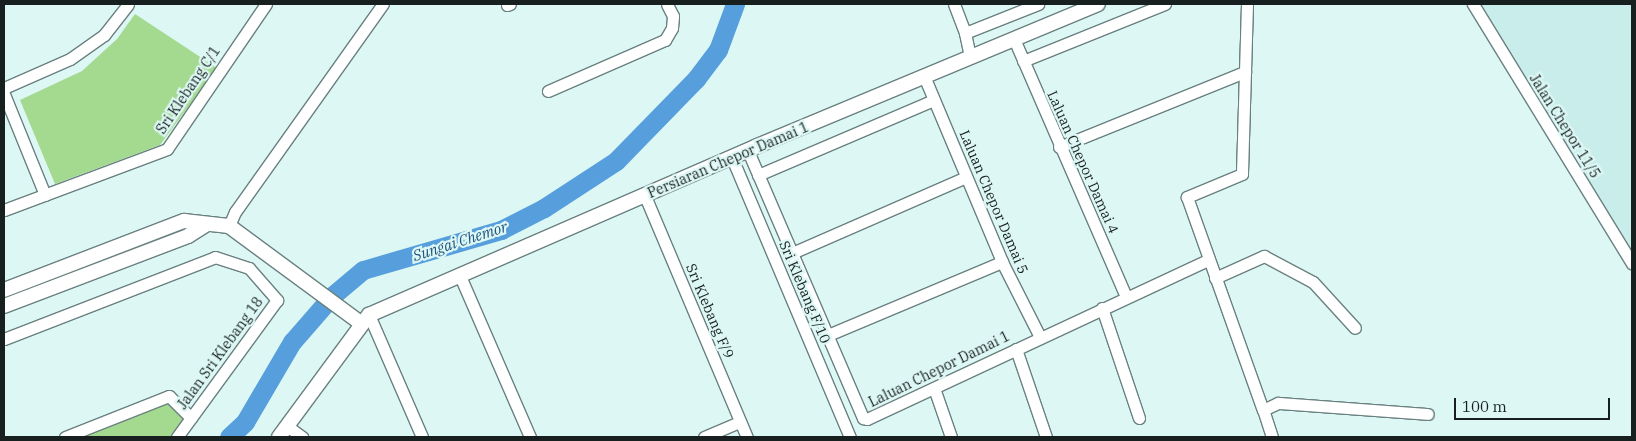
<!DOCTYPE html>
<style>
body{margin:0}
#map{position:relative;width:1636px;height:441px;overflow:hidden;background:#ddf7f5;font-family:"IBM Plex Serif",serif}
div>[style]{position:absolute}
.built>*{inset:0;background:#c9edea}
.green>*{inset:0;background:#a4da8f}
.river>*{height:19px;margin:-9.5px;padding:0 9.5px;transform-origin:9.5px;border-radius:9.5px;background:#569fdc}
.roads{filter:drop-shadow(1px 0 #6a8180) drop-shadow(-1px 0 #6a8180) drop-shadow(0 1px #6a8180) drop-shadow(0 -1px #6a8180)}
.minor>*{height:11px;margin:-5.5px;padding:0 5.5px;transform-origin:5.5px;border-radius:5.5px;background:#fff}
.tertiary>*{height:14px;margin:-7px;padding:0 7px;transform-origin:7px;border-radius:7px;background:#fff}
span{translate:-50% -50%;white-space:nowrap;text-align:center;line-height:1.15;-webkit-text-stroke:4.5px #ddf7f5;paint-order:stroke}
.street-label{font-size:14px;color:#17201f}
.water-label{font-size:15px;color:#22567f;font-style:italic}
.frame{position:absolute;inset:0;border:5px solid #17201f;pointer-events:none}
.scale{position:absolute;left:1454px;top:398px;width:156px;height:22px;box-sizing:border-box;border:2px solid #17201f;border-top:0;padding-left:6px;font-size:15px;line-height:18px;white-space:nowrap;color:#17201f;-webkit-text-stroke:4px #ddf7f5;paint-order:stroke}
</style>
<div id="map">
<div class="built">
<div style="clip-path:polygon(1473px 4px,1632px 4px,1632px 263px)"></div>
</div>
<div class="green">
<div style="clip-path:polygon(135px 14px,217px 68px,160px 145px,55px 184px,20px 100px,82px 71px,117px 39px)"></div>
<div style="clip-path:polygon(169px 396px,191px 418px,177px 437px,65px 437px)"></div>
</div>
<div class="river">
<div style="left:229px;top:437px;width:22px;rotate:-43deg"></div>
<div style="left:245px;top:422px;width:93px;rotate:-59.6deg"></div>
<div style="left:292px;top:342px;width:61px;rotate:-49deg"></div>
<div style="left:332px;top:296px;width:40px;rotate:-40deg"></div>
<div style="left:363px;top:270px;width:144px;rotate:-16.2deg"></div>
<div style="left:501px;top:230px;width:48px;rotate:-27.1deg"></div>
<div style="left:544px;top:208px;width:86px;rotate:-33.1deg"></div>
<div style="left:616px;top:161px;width:115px;rotate:-45.7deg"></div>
<div style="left:696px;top:79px;width:36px;rotate:-53deg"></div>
<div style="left:718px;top:50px;width:49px;rotate:-69.7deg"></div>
</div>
<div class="roads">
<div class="minor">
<div style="left:954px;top:4px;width:31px;rotate:69deg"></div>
<div style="left:965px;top:33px;width:25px;rotate:78deg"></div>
<div style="left:1247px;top:4px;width:170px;rotate:91.7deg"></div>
<div style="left:1242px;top:174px;width:60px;rotate:157.3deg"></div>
<div style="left:1187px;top:197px;width:226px;rotate:70.4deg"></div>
<div style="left:1473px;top:4px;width:304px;rotate:58.5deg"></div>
<div style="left:507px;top:5px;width:3px;rotate:-18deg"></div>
<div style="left:965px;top:33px;width:79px;rotate:-21.7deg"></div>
<div style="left:1014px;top:39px;width:281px;rotate:66.5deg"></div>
<div style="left:1023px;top:61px;width:153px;rotate:-21.9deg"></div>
<div style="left:924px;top:76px;width:202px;rotate:67.2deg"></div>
<div style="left:1002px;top:262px;width:84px;rotate:63.1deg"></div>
<div style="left:4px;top:88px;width:72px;rotate:-23.7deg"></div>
<div style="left:70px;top:59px;width:42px;rotate:-35.2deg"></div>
<div style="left:104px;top:35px;width:39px;rotate:-52deg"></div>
<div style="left:548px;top:91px;width:128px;rotate:-23.6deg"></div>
<div style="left:665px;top:40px;width:14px;rotate:-60deg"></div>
<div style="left:672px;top:28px;width:12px;rotate:-85deg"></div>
<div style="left:673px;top:16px;width:13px;rotate:-117deg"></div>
<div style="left:4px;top:94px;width:109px;rotate:67.9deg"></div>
<div style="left:1059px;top:147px;width:201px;rotate:-22deg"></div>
<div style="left:748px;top:151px;width:291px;rotate:66.7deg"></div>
<div style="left:863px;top:418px;width:4px;rotate:14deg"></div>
<div style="left:867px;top:419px;width:376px;rotate:-25deg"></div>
<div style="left:732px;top:158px;width:303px;rotate:67.1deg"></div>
<div style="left:758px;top:175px;width:191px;rotate:-23.1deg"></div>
<div style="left:645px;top:196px;width:262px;rotate:67.1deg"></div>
<div style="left:4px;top:210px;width:174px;rotate:-20.5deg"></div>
<div style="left:167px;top:149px;width:176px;rotate:-55.7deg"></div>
<div style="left:229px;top:226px;width:15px;rotate:-67deg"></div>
<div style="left:235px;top:212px;width:255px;rotate:-54.6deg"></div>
<div style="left:792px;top:253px;width:190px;rotate:-23.6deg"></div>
<div style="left:460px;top:276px;width:176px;rotate:66.5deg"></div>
<div style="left:1215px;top:278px;width:54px;rotate:-24.2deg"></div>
<div style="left:1264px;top:256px;width:55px;rotate:28deg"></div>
<div style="left:1313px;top:282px;width:62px;rotate:47.6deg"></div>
<div style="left:1102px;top:308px;width:116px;rotate:71.4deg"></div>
<div style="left:369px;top:315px;width:133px;rotate:66.5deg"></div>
<div style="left:828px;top:335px;width:189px;rotate:-22.8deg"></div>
<div style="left:4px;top:339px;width:226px;rotate:-21.2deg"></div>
<div style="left:215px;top:257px;width:36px;rotate:18deg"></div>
<div style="left:249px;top:268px;width:43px;rotate:48.8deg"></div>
<div style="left:277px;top:300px;width:170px;rotate:126.1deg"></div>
<div style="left:1016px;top:349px;width:93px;rotate:71.2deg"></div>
<div style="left:934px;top:388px;width:52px;rotate:70.9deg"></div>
<div style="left:287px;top:426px;width:19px;rotate:36deg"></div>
<div style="left:65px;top:437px;width:112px;rotate:-21.5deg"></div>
<div style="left:169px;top:396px;width:31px;rotate:45deg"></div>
<div style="left:704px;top:437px;width:39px;rotate:-23deg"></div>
<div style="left:1272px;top:437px;width:28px;rotate:-108deg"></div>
<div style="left:1263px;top:410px;width:17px;rotate:-25deg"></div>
<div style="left:1278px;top:403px;width:150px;rotate:4.2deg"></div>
</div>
<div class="tertiary">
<div style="left:4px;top:290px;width:193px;rotate:-21deg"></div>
<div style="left:184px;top:221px;width:45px;rotate:6.3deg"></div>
<div style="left:229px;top:226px;width:165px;rotate:36.4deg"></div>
<div style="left:4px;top:306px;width:197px;rotate:-20.8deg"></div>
<div style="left:188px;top:236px;width:22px;rotate:-32deg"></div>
<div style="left:279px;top:437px;width:152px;rotate:-53.6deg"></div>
<div style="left:369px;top:315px;width:423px;rotate:-23.5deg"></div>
<div style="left:757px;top:146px;width:369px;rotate:-22.6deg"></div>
</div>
</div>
<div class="street-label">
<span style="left:188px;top:90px;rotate:-56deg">Sri Klebang C/1</span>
<span style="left:1565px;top:126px;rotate:58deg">Jalan Chepor 11/5</span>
<span style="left:728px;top:160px;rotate:-23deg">Persiaran Chepor Damai 1</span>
<span style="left:1083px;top:162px;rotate:66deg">Laluan Chepor Damai 4</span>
<span style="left:994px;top:202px;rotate:67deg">Laluan Chepor Damai 5</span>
<span style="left:805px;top:292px;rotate:67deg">Sri Klebang F/10</span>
<span style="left:710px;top:311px;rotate:67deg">Sri Klebang F/9</span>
<span style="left:220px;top:353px;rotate:-54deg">Jalan Sri Klebang 18</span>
<span style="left:939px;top:369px;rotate:-26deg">Laluan Chepor Damai 1</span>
</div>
<div class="water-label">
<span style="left:460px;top:241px;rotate:-18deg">Sungai Chemor</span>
</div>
<div class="frame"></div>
<div class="scale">100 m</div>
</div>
